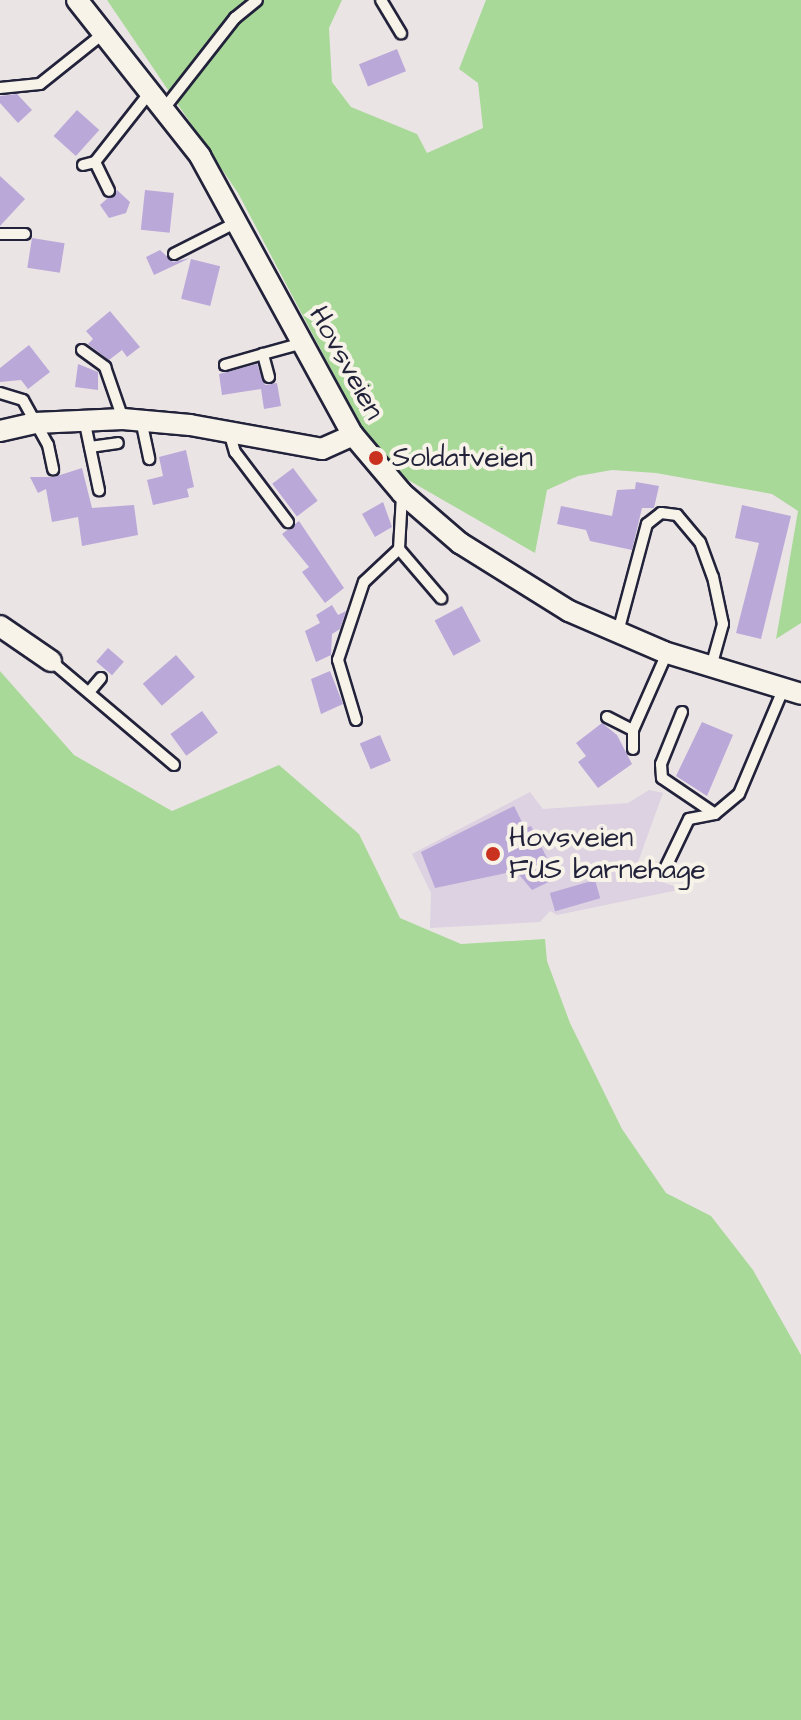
<!DOCTYPE html>
<style>
body{margin:0}
#map{position:relative;width:801px;height:1720px;overflow:hidden;background:#ebe4e5;font-family:"Architects Daughter",sans-serif}
div>[style]{position:absolute}
.built>*{inset:0;background:#dcd2e1}
.green>*{inset:0;background:#a9d999}
.building>*{inset:0;background:#baa8d8;transform-origin:0 0}
.roads{filter:drop-shadow(2px 0 #22223b) drop-shadow(-2px 0 #22223b) drop-shadow(0 2px #22223b) drop-shadow(0 -2px #22223b)}
.lane>*{height:10px;margin:-5px;padding:0 5px;transform-origin:5px;border-radius:5px;background:#f7f3e8}
.street>*{height:20px;margin:-10px;padding:0 10px;transform-origin:10px;border-radius:10px;background:#f7f3e8}
.dots>*{width:22px;height:22px;translate:-50% -50%;box-sizing:border-box;border:4px solid #f7f3e8;border-radius:50%}
span{translate:-50% -50%;white-space:nowrap;text-align:center;line-height:1.15;-webkit-text-stroke:8px #f7f3e8;paint-order:stroke}
.street-label{font-size:28px;color:#22223b}
.poi-label{font-size:28px;color:#22223b}
.left{translate:0 -50%;text-align:left}
</style>
<div id="map">
<div class="built">
<div style="clip-path:polygon(649px 790px,663px 793px,634px 873px,683px 889px,557px 915px,550px 911px,540px 922px,430px 928px,431px 893px,412px 854px,530px 792px,543px 809px,628px 803px)"></div>
</div>
<div class="green">
<div style="clip-path:polygon(107px 0,342px 0,329px 28px,332px 82px,351px 107px,417px 134px,427px 153px,483px 128px,478px 83px,459px 69px,486px 0,801px 0,801px 623px,776px 639px,798px 511px,772px 494px,656px 473px,612px 470px,578px 476px,547px 490px,535px 553px,403px 477px,360px 424px,238px 193px)"></div>
<div style="clip-path:polygon(0 671px,74px 755px,172px 811px,279px 765px,359px 834px,400px 918px,461px 944px,545px 939px,547px 961px,570px 1023px,622px 1129px,666px 1193px,711px 1216px,753px 1270px,801px 1355px,801px 1720px,0 1720px)"></div>
</div>
<div class="building">
<div style="left:397px;top:49px;width:24px;height:41px;rotate:68deg"></div>
<div style="clip-path:polygon(17px 94px,32px 110px,18px 123px,0 103px,0 96px)"></div>
<div style="left:77px;top:110px;width:30px;height:35px;rotate:42deg"></div>
<div style="clip-path:polygon(0 176px,25px 199px,0 226px)"></div>
<div style="clip-path:polygon(117px 190px,130px 202px,126px 213px,109px 218px,100px 205px)"></div>
<div style="left:145px;top:190px;width:29px;height:40px;rotate:6deg"></div>
<div style="left:32px;top:238px;width:33px;height:30px;rotate:9deg"></div>
<div style="clip-path:polygon(160px 250px,173px 262px,190px 258px,154px 275px,146px 257px)"></div>
<div style="left:191px;top:259px;width:30px;height:41px;rotate:14deg"></div>
<div style="clip-path:polygon(110px 311px,140px 347px,127px 357px,122px 350px,109px 360px,88px 344px,93px 339px,86px 331px)"></div>
<div style="clip-path:polygon(29px 345px,50px 372px,28px 389px,21px 380px,0 382px,0 368px)"></div>
<div style="clip-path:polygon(78px 364px,98px 372px,98px 390px,75px 387px)"></div>
<div style="clip-path:polygon(257px 364px,265px 385px,277px 383px,281px 406px,264px 409px,261px 389px,222px 395px,219px 374px)"></div>
<div style="clip-path:polygon(186px 450px,194px 487px,187px 489px,189px 497px,153px 505px,147px 480px,163px 476px,159px 457px)"></div>
<div style="clip-path:polygon(82px 468px,92px 508px,134px 505px,138px 535px,82px 546px,78px 517px,52px 522px,46px 489px,38px 493px,30px 477px,54px 477px)"></div>
<div style="left:293px;top:468px;width:41px;height:26px;rotate:53deg"></div>
<div style="clip-path:polygon(636px 482px,659px 486px,654px 508px,642px 508px,632px 550px,590px 541px,586px 530px,557px 524px,561px 506px,612px 516px,617px 490px,635px 489px)"></div>
<div style="clip-path:polygon(383px 502px,392px 527px,375px 537px,362px 514px)"></div>
<div style="clip-path:polygon(742px 505px,791px 516px,761px 639px,736px 633px,759px 543px,735px 538px)"></div>
<div style="clip-path:polygon(299px 521px,344px 588px,325px 603px,302px 572px,309px 567px,282px 534px)"></div>
<div style="clip-path:polygon(332px 605px,338px 615px,346px 611px,340px 629px,332px 634px,331px 655px,316px 662px,305px 631px,320px 623px,316px 615px)"></div>
<div style="left:462px;top:606px;width:40px;height:31px;rotate:62deg"></div>
<div style="left:108px;top:648px;width:21px;height:18px;rotate:41deg"></div>
<div style="left:176px;top:655px;width:29px;height:44px;rotate:49deg"></div>
<div style="clip-path:polygon(330px 671px,343px 704px,321px 714px,311px 679px)"></div>
<div style="left:202px;top:711px;width:27px;height:39px;rotate:54deg"></div>
<div style="clip-path:polygon(702px 722px,733px 735px,707px 796px,676px 776px)"></div>
<div style="clip-path:polygon(602px 723px,617px 735px,632px 764px,598px 788px,578px 762px,586px 756px,576px 743px)"></div>
<div style="left:380px;top:735px;width:28px;height:22px;rotate:67deg"></div>
<div style="clip-path:polygon(514px 806px,525px 828px,531px 826px,557px 878px,532px 890px,516px 871px,435px 888px,421px 852px)"></div>
<div style="left:595px;top:880px;width:19px;height:47px;rotate:74deg"></div>
</div>
<div class="roads">
<div class="lane">
<div style="left:381px;top:0;width:39px;rotate:59deg"></div>
<div style="left:0;top:88px;width:40px;rotate:-5.7deg"></div>
<div style="left:40px;top:84px;width:82px;rotate:-38.6deg"></div>
<div style="left:163px;top:110px;width:117px;rotate:-52deg"></div>
<div style="left:235px;top:18px;width:28px;rotate:-39deg"></div>
<div style="left:95px;top:162px;width:32px;rotate:64deg"></div>
<div style="left:83px;top:165px;width:12px;rotate:-14deg"></div>
<div style="left:95px;top:162px;width:89px;rotate:-51.8deg"></div>
<div style="left:0;top:234px;width:25px"></div>
<div style="left:174px;top:254px;width:71px;rotate:-26.9deg"></div>
<div style="left:82px;top:350px;width:29px;rotate:36deg"></div>
<div style="left:105px;top:367px;width:55px;rotate:70.9deg"></div>
<div style="left:225px;top:365px;width:40px;rotate:-16deg"></div>
<div style="left:269px;top:377px;width:24px;rotate:-105deg"></div>
<div style="left:263px;top:354px;width:41px;rotate:-15.4deg"></div>
<div style="left:0;top:393px;width:24px;rotate:17deg"></div>
<div style="left:23px;top:400px;width:51px;rotate:60.9deg"></div>
<div style="left:48px;top:445px;width:25px;rotate:78deg"></div>
<div style="left:84px;top:419px;width:73px;rotate:78.1deg"></div>
<div style="left:141px;top:420px;width:40px;rotate:78deg"></div>
<div style="left:230px;top:435px;width:18px;rotate:74deg"></div>
<div style="left:235px;top:452px;width:88px;rotate:52.9deg"></div>
<div style="left:90px;top:447px;width:28px;rotate:-8deg"></div>
<div style="left:399px;top:549px;width:65px;rotate:49.4deg"></div>
<div style="left:618px;top:632px;width:112px;rotate:-75deg"></div>
<div style="left:647px;top:524px;width:18px;rotate:-38deg"></div>
<div style="left:661px;top:513px;width:16px;rotate:7deg"></div>
<div style="left:677px;top:515px;width:35px;rotate:50deg"></div>
<div style="left:700px;top:542px;width:37px;rotate:70deg"></div>
<div style="left:713px;top:577px;width:48px;rotate:78deg"></div>
<div style="left:723px;top:624px;width:45px;rotate:105.6deg"></div>
<div style="left:51px;top:661px;width:161px;rotate:40.2deg"></div>
<div style="left:90px;top:691px;width:17px;rotate:-50deg"></div>
<div style="left:682px;top:712px;width:56px;rotate:112deg"></div>
<div style="left:661px;top:764px;width:14px;rotate:86deg"></div>
<div style="left:662px;top:778px;width:64px;rotate:34.2deg"></div>
<div style="left:715px;top:814px;width:31px;rotate:-40deg"></div>
<div style="left:739px;top:794px;width:113px;rotate:-67.1deg"></div>
<div style="left:607px;top:717px;width:29px;rotate:27deg"></div>
<div style="left:356px;top:720px;width:63px;rotate:-106.7deg"></div>
<div style="left:338px;top:660px;width:82px;rotate:-71.6deg"></div>
<div style="left:364px;top:582px;width:48px;rotate:-43.3deg"></div>
<div style="left:399px;top:549px;width:54px;rotate:-86.8deg"></div>
<div style="left:633px;top:749px;width:19px;rotate:-90deg"></div>
<div style="left:633px;top:730px;width:84px;rotate:-66.2deg"></div>
<div style="left:663px;top:873px;width:60px;rotate:-64.3deg"></div>
<div style="left:689px;top:819px;width:26px;rotate:-11deg"></div>
</div>
<div class="street">
<div style="left:77px;top:0;width:199px;rotate:51.7deg"></div>
<div style="left:200px;top:156px;width:318px;rotate:61.3deg"></div>
<div style="left:353px;top:435px;width:76px;rotate:49.8deg"></div>
<div style="left:402px;top:493px;width:77px;rotate:40.8deg"></div>
<div style="left:460px;top:543px;width:128px;rotate:32deg"></div>
<div style="left:569px;top:611px;width:103px;rotate:23.3deg"></div>
<div style="left:664px;top:652px;width:143px;rotate:17deg"></div>
<div style="left:0;top:431px;width:36px;rotate:-13deg"></div>
<div style="left:35px;top:423px;width:88px;rotate:-2.6deg"></div>
<div style="left:123px;top:419px;width:67px;rotate:5.1deg"></div>
<div style="left:190px;top:425px;width:134px;rotate:10.3deg"></div>
<div style="left:322px;top:449px;width:34px;rotate:-24deg"></div>
<div style="left:0;top:626px;width:62px;rotate:34.5deg"></div>
</div>
</div>
<div class="dots">
<div style="left:376px;top:458px;background:#c8321e"></div>
<div style="left:493px;top:854px;background:#c8321e"></div>
</div>
<div class="street-label">
<span style="left:346px;top:363px;rotate:61deg">Hovsveien</span>
</div>
<div class="poi-label">
<span class="left" style="left:392px;top:458px">Soldatveien</span>
<span class="left" style="left:509px;top:854px">Hovsveien<br>FUS barnehage</span>
</div>
</div>
